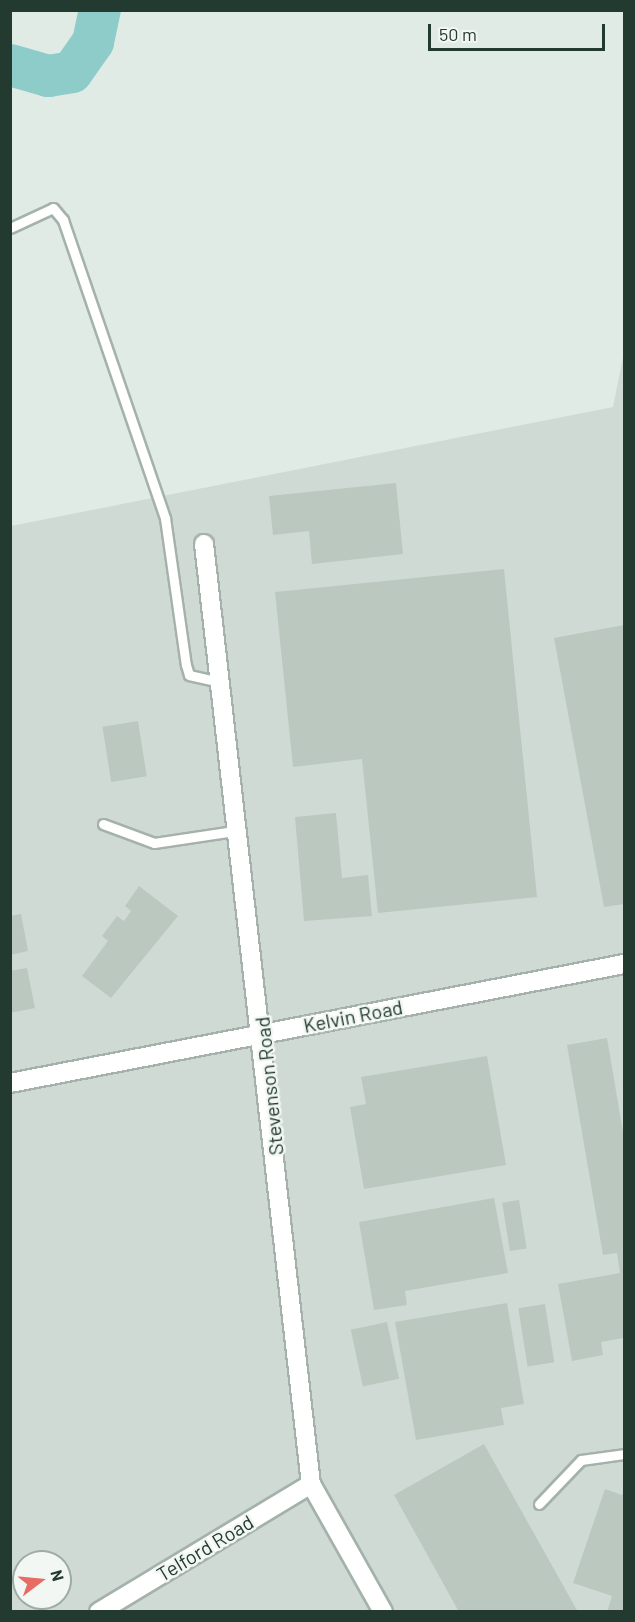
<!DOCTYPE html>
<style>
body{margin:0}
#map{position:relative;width:635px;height:1622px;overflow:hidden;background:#e1ebe5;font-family:Barlow,sans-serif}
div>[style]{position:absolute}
.built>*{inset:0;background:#d0dad4}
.river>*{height:42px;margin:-21px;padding:0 21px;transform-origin:21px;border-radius:21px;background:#8eccca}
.building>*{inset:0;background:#bac8c0;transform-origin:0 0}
.roads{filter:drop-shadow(2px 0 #a4b2ab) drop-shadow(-2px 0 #a4b2ab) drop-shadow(0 2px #a4b2ab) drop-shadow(0 -2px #a4b2ab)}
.lane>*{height:9px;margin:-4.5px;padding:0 4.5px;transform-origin:4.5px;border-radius:4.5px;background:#fff}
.street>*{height:18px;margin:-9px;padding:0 9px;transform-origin:9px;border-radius:9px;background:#fff}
span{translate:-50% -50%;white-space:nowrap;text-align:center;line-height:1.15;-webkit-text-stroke:5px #f2f7f4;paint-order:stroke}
.street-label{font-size:20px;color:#233a30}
.frame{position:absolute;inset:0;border:12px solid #233a30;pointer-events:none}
.north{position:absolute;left:12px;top:1550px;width:60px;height:60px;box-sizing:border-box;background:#f2f7f4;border:2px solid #9faba6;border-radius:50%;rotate:74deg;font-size:16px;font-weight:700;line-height:24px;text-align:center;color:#233a30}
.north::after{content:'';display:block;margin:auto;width:21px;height:27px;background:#e76c63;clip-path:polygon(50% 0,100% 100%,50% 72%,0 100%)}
.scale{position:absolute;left:428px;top:24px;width:177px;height:27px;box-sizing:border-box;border:3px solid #233a30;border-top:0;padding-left:8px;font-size:18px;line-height:21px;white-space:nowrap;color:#233a30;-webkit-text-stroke:4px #f2f7f4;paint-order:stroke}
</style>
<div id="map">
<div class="built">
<div style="clip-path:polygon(evenodd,624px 352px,624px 1611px,11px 1612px,11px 526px,613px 407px,624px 352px,24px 1562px,60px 1562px,60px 1598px,24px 1598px,24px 1562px)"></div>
</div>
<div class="river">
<div style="left:10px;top:65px;width:40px;rotate:16deg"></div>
<div style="left:48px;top:76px;width:24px;rotate:-9deg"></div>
<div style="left:72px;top:72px;width:37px;rotate:-55deg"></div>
<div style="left:93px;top:42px;width:33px;rotate:-78deg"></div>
</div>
<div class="building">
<div style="clip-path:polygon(396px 483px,403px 554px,312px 564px,309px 531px,273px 535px,269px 496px)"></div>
<div style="clip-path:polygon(504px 569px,537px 897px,378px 913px,362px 759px,293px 767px,275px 592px)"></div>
<div style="clip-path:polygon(624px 625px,624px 904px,604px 907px,554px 638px)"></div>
<div style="left:138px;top:721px;width:56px;height:36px;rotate:81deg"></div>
<div style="clip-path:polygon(336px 813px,342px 878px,368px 875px,372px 916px,304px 921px,295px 817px)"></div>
<div style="clip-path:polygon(139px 886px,178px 916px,111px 998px,82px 976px,108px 941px,102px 936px,117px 916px,124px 921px,131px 911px,125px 906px)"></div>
<div style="clip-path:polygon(21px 914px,28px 951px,10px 955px,10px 916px)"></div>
<div style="clip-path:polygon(27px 968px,35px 1008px,10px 1013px,10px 971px)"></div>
<div style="clip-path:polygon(607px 1038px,624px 1138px,624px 1338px,601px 1342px,603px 1355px,572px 1361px,558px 1284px,620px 1273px,617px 1253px,603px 1255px,567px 1045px)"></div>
<div style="clip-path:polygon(487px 1056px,506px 1165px,364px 1189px,350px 1107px,366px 1104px,361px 1077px)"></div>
<div style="clip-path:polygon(494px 1198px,508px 1273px,405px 1291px,407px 1305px,374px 1310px,359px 1222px)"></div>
<div style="left:519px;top:1200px;width:49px;height:17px;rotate:81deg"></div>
<div style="clip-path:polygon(507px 1303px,524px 1404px,501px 1408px,504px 1425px,416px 1440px,395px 1322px)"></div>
<div style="left:545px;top:1304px;width:59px;height:27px;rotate:81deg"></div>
<div style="left:387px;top:1322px;width:58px;height:37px;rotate:78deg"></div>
<div style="clip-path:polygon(484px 1444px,578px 1612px,459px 1612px,394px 1495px)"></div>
<div style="clip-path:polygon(605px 1489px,622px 1495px,624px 1490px,624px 1612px,607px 1612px,612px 1596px,573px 1583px)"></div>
</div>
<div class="roads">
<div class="lane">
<div style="left:10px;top:228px;width:47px;rotate:-24.9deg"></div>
<div style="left:53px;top:208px;width:16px;rotate:50deg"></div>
<div style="left:63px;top:220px;width:315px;rotate:71.1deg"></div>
<div style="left:165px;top:518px;width:148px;rotate:81.9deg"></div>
<div style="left:186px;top:665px;width:10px;rotate:73deg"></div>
<div style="left:189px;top:675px;width:31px;rotate:13deg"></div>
<div style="left:103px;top:824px;width:54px;rotate:20.4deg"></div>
<div style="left:154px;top:843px;width:81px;rotate:-8.5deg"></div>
<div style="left:539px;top:1504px;width:61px;rotate:-46.3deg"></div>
<div style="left:581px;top:1460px;width:43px;rotate:-7.9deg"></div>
</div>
<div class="street">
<div style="left:204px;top:544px;width:946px;rotate:83.51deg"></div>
<div style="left:311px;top:1484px;width:147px;rotate:60.6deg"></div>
<div style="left:10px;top:1083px;width:625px;rotate:-10.97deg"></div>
<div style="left:99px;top:1612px;width:248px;rotate:-31.1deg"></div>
</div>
</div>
<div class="street-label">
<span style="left:353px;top:1016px;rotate:-11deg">Kelvin Road</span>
<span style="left:269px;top:1086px;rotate:-96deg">Stevenson Road</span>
<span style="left:205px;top:1548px;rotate:-31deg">Telford Road</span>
</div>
<div class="frame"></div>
<div class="north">N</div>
<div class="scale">50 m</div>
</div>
